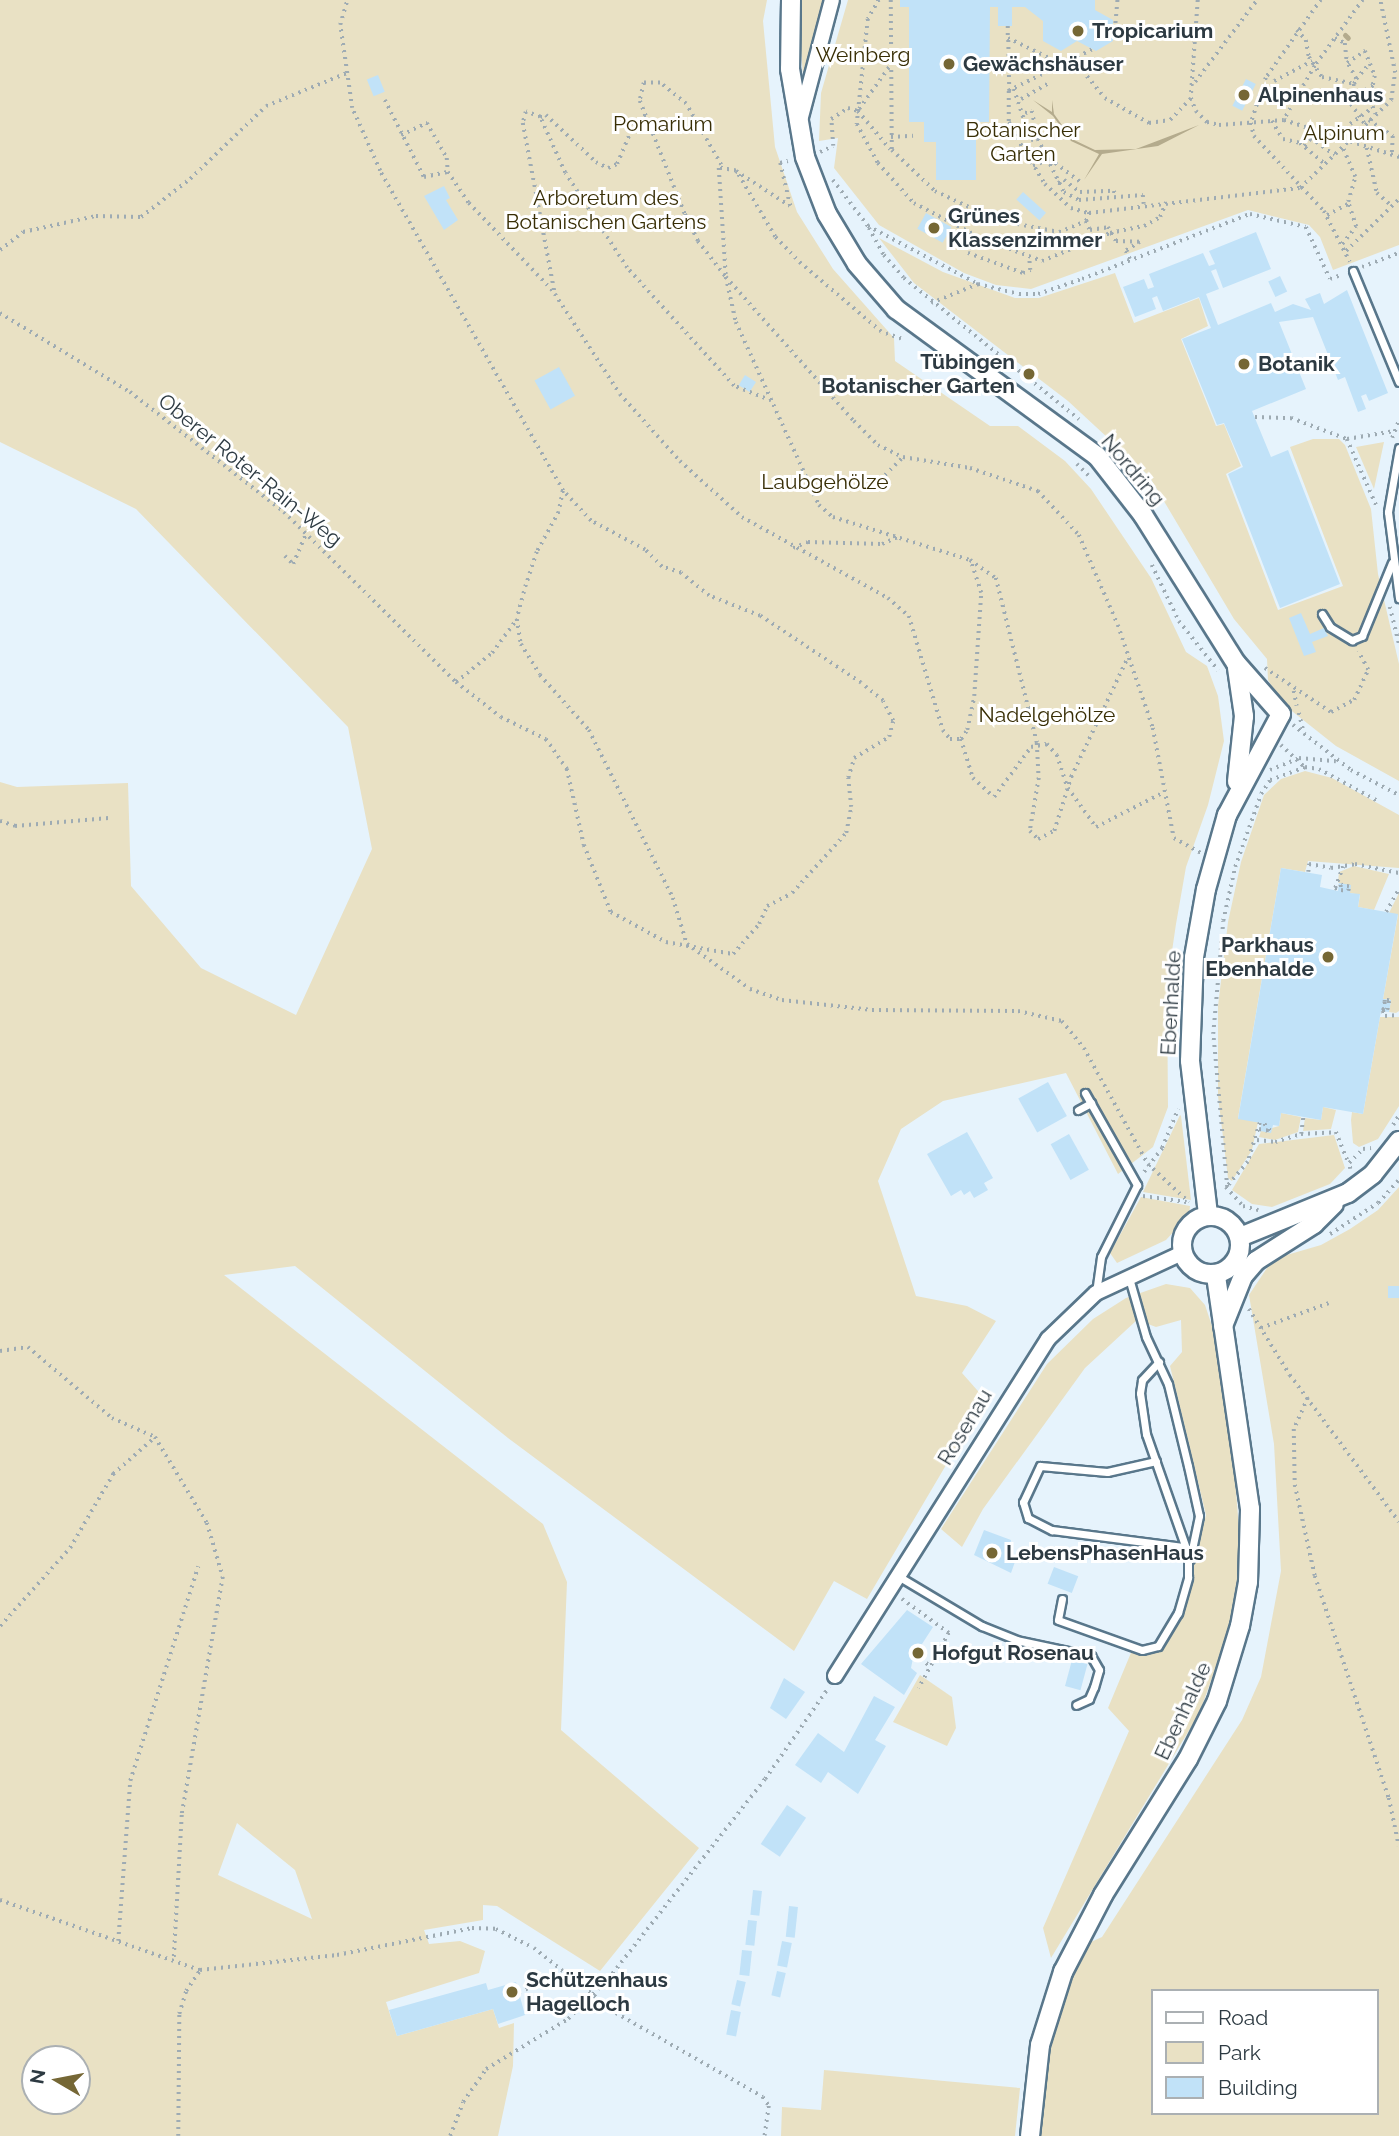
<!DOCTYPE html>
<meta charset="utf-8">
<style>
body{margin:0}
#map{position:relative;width:1399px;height:2136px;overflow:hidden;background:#e6f3fc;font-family:Raleway,sans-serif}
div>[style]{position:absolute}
.green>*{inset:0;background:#e9e1c4}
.water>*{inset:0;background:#b4ab8d}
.stream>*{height:5px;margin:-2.5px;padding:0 2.5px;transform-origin:2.5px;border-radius:2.5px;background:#b4ab8d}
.building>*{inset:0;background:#c1e2f8;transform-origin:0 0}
.path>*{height:3.5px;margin-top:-1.75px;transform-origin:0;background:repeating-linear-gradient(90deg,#9eabb3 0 2px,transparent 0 7px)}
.roads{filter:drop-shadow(2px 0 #59778b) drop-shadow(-2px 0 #59778b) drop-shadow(0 2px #59778b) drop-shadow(0 -2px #59778b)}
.service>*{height:7px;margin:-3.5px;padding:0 3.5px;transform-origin:3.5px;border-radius:3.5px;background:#fff}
.minor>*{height:14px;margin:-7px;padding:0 7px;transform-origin:7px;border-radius:7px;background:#fff}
.tertiary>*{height:18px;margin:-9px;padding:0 9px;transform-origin:9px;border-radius:9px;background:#fff}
.tertiary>.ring{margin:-9px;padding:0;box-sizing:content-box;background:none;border:18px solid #fff;border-radius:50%}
.dots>*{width:19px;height:19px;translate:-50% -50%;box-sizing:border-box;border:4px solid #fff;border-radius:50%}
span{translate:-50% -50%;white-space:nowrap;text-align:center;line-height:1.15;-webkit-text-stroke:6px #fff;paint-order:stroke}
.poi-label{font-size:21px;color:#2d3a42;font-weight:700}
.left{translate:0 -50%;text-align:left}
.right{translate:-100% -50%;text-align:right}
.park-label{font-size:21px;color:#382e05}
.street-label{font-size:21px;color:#2d3a42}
.legend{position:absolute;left:1151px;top:1989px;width:228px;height:126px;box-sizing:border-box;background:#fff;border:2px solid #abb0b3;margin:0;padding:9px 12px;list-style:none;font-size:21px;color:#2d3a42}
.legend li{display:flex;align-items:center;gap:14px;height:35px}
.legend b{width:35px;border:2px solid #abb0b3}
.north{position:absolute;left:21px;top:2045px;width:70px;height:70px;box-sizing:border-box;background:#fff;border:2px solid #abb0b3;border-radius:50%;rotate:280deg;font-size:19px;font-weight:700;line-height:28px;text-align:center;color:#2d3a42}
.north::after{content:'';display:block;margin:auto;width:24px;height:32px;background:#756735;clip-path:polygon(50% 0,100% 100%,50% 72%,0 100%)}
</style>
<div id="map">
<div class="green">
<div style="clip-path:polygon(evenodd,0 0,767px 0,763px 21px,775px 147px,797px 212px,833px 269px,894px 338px,895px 361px,990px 426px,1018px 426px,1065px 461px,1091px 489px,1151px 578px,1186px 652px,1207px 666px,1218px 696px,1224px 741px,1208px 805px,1186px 867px,1176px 924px,1167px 985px,1168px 1107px,1153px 1147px,1118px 1174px,1066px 1073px,943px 1101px,901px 1129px,878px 1181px,916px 1296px,967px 1306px,996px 1321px,962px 1373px,985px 1399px,867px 1599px,834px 1581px,794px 1651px,508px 1438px,295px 1266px,224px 1275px,543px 1524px,567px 1582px,561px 1730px,699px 1848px,600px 1971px,497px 1906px,483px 1905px,483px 1920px,424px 1930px,429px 1944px,460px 1941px,485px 1951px,479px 1973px,386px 2002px,397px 2036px,493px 2009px,499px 2028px,514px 2023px,513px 2066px,498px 2136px,0 2136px,0 782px,17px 787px,128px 783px,131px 886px,201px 968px,296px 1015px,372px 849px,348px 727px,136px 509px,0 442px,0 0,237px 1823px,295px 1870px,312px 1919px,218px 1875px,237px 1823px,0 0,35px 2059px,77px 2059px,77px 2101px,35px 2101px,35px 2059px)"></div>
<div style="clip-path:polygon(802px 0,825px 0,803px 75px,800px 38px)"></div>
<div style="clip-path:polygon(848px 0,1399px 0,1399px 245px,1333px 270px,1320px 237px,1309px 225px,1248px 210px,1031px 289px,996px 285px,964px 273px,879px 225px,834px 168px,838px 138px,819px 141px,821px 93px)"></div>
<div style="clip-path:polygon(879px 238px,943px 272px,1015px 298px,1039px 298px,1115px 273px,1134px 323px,1199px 298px,1208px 326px,1181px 339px,1216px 426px,1224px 424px,1241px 466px,1226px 474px,1278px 610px,1343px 586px,1290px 447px,1313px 439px,1339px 439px,1345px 445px,1371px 509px,1378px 574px,1399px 664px,1399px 781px,1336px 746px,1283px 704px,1268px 680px,1267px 659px,1234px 619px,1149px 476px,1068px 401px,914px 283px)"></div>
<div style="clip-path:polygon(1384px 442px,1374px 489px,1356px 447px)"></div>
<div style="clip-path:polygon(1305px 771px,1332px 778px,1399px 815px,1399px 868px,1308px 861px,1305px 872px,1281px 868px,1238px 1118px,1258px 1122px,1252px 1150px,1232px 1181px,1228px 1178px,1218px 1096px,1218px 1006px,1228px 922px,1241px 862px,1264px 795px,1281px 779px)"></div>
<div style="clip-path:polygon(1354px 866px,1389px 874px,1374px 910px,1358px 907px,1360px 895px,1350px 893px,1338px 882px,1339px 872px)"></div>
<div style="clip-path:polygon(1399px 893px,1399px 1011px,1396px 1013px,1389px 1012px,1391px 1000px,1383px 999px,1398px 915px,1389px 913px)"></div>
<div style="clip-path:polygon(1380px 1017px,1399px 1017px,1399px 1106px,1378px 1139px,1359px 1147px,1353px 1143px,1351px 1120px,1352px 1112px,1363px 1114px)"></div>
<div style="clip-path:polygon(1323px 1107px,1336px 1110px,1331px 1129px,1303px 1131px,1305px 1118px,1321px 1120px)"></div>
<div style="clip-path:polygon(1281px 1113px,1301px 1117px,1298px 1132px,1275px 1140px,1259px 1137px,1261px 1131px,1279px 1126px)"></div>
<div style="clip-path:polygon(1180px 1115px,1181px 1116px,1191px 1200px,1143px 1192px)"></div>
<div style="clip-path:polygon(1334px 1135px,1345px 1168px,1330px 1184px,1272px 1207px,1252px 1204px,1232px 1190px,1259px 1144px)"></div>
<div style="clip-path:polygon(evenodd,1399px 1187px,1399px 2136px,1030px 2136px,1031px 2114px,1073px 1950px,1102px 1937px,1242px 1720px,1261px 1677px,1281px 1571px,1274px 1444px,1249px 1295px,1273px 1259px,1321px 1245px,1350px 1229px,1378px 1210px,1399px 1187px,1152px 1991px,1376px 1991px,1376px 2113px,1152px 2113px,1152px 1991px)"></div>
<div style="clip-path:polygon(1141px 1197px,1190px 1206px,1189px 1215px,1166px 1240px,1117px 1263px,1110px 1253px)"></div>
<div style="clip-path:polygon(1166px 1284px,1190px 1288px,1205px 1305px,1214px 1332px,1234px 1466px,1240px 1542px,1237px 1592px,1225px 1642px,1199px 1714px,1051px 1958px,1043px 1928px,1129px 1731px,1108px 1708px,1133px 1648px,1158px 1646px,1184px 1598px,1206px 1515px,1170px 1366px,1182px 1352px,1181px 1320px,1156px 1327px,1137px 1320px,1085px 1368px,983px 1509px,962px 1547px,941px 1529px,1047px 1364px,1093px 1319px,1126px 1298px)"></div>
<div style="clip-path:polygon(920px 1675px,952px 1697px,956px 1728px,947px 1746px,893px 1722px)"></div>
<div style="clip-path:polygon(824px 2070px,1020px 2088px,1015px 2136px,781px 2136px,782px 2107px,821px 2110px)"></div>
</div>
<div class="water">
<div style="clip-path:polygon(1033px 100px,1052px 112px,1052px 100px,1054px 114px,1072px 139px,1095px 150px,1136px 149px,1199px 125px,1158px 146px,1102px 154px,1084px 180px,1099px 154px,1071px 141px,1053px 116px)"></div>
</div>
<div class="stream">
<div style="left:1345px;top:35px;width:4px;rotate:45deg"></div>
</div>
<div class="building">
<div style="clip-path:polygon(900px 0,1095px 0,1095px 10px,1113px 20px,1113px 41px,1096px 51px,1077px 41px,1061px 51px,1043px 41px,1043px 21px,1025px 7px,1012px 7px,1012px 26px,998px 26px,998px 7px,990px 7px,989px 122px,976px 122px,976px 180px,936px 180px,936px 142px,924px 142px,924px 122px,909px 122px,909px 7px,900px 7px)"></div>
<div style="left:378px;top:75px;width:18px;height:12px;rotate:68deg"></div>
<div style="left:1246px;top:79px;width:11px;height:30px;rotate:27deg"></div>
<div style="clip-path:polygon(444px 186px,450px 198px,446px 200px,458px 220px,444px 230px,424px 196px)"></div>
<div style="left:1023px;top:192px;width:31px;height:10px;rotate:42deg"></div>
<div style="left:926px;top:213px;width:29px;height:18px;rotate:29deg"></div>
<div style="clip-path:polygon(1256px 232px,1271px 269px,1223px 288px,1216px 269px,1211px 271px,1219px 289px,1206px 294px,1218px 325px,1271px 303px,1275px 312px,1293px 304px,1311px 310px,1305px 299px,1320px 293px,1324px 304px,1347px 290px,1388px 393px,1369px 401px,1366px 394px,1361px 396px,1366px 409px,1358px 412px,1345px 377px,1338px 380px,1313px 317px,1279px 322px,1306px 389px,1252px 411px,1271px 457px,1288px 450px,1340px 584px,1280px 608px,1228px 474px,1243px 467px,1224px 423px,1217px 425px,1182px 339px,1211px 328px,1199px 297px,1163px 311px,1157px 296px,1152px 298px,1156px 309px,1135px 317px,1123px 287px,1144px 279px,1148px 289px,1154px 287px,1149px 274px,1203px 253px,1209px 266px,1215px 264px,1209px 251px)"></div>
<div style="left:1280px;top:276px;width:17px;height:13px;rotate:65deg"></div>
<div style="left:559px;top:367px;width:33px;height:28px;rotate:61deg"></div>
<div style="left:745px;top:375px;width:13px;height:12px;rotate:32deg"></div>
<div style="clip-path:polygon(1301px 613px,1310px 634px,1324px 628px,1328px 636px,1312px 642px,1316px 652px,1304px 656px,1289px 618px)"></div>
<div style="clip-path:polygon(1281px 868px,1322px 875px,1320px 887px,1338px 891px,1339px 883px,1351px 885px,1350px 893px,1360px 894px,1358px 907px,1398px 914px,1383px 999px,1391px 1000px,1389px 1012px,1381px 1011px,1363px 1114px,1323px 1107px,1321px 1120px,1281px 1113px,1279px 1126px,1273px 1125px,1271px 1133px,1260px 1131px,1261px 1123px,1238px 1119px)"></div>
<div style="left:1048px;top:1082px;width:39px;height:34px;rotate:61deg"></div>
<div style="clip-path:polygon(967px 1132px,993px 1178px,984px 1183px,988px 1190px,974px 1198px,970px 1191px,964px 1195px,961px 1190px,951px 1196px,927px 1154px)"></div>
<div style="left:1069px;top:1134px;width:41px;height:21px;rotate:61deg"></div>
<div style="left:1388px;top:1286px;width:11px;height:12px"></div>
<div style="clip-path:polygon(984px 1530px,1011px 1540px,1009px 1556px,1016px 1559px,1011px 1573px,974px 1555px)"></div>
<div style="left:1054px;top:1567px;width:26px;height:18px;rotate:21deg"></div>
<div style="clip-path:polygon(907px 1610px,933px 1627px,913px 1658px,911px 1668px,917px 1673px,904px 1695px,861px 1664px)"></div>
<div style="left:1072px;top:1660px;width:16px;height:27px;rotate:15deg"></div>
<div style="clip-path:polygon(784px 1678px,805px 1692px,786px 1719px,770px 1708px)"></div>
<div style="clip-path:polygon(874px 1696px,895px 1707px,875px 1740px,886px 1746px,858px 1794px,828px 1772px,821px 1783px,795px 1765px,818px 1733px,844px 1752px)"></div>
<div style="left:787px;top:1805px;width:23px;height:47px;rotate:34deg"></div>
<div style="left:753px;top:1890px;width:9px;height:25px;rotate:6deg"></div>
<div style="left:789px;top:1906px;width:9px;height:31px;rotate:6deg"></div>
<div style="left:748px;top:1920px;width:9px;height:25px;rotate:6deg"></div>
<div style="left:782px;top:1941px;width:10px;height:25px;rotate:11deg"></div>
<div style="left:742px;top:1950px;width:10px;height:25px;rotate:6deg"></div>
<div style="left:777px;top:1971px;width:9px;height:25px;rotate:13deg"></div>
<div style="left:737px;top:1980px;width:9px;height:25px;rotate:13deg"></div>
<div style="clip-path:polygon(516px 1982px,525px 2015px,498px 2024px,493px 2009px,397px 2036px,389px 2010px,486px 1983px,488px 1990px)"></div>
<div style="left:731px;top:2010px;width:10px;height:25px;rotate:11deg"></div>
</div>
<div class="path">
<div style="left:879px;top:0;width:22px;rotate:120deg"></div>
<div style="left:868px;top:19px;width:106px;rotate:96deg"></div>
<div style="left:857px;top:124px;width:44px;rotate:61.7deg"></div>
<div style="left:878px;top:163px;width:54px;rotate:48deg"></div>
<div style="left:914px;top:203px;width:78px;rotate:27.6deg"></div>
<div style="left:983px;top:239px;width:63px;rotate:20.4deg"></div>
<div style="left:1042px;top:261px;width:74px;rotate:-22.4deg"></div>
<div style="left:1110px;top:233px;width:35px;rotate:-12deg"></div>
<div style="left:1144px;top:226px;width:18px;rotate:-29deg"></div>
<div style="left:1160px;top:217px;width:16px;rotate:-68deg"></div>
<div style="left:891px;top:0;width:150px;rotate:89.6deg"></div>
<div style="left:892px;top:150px;width:59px;rotate:43.6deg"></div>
<div style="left:935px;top:191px;width:68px;rotate:25.1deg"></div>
<div style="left:997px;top:220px;width:63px;rotate:11deg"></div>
<div style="left:1059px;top:232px;width:29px;rotate:-22deg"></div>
<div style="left:1086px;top:221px;width:9px;rotate:-69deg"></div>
<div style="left:1198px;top:0;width:98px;rotate:94.1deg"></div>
<div style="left:1191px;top:98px;width:14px;rotate:69deg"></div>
<div style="left:1196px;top:111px;width:16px;rotate:45deg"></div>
<div style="left:1207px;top:122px;width:12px;rotate:14deg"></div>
<div style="left:1219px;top:125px;width:65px;rotate:-4.4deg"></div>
<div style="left:1321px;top:0;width:95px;rotate:125.2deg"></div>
<div style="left:1266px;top:78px;width:47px;rotate:108.4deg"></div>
<div style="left:1251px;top:123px;width:13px;rotate:77deg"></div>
<div style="left:1254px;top:136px;width:103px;rotate:47deg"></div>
<div style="left:1324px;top:211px;width:57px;rotate:63deg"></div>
<div style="left:1363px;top:0;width:82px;rotate:126deg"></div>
<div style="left:1315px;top:66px;width:62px;rotate:119.9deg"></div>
<div style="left:1284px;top:120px;width:121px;rotate:17.8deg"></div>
<div style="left:1008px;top:26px;width:12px;rotate:90deg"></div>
<div style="left:1297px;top:30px;width:13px;rotate:48deg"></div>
<div style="left:1306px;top:40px;width:17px;rotate:80deg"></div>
<div style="left:1309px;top:57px;width:24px;rotate:57deg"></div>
<div style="left:1322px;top:77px;width:33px;rotate:12deg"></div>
<div style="left:1354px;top:84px;width:20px;rotate:99deg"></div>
<div style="left:1351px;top:104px;width:24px;rotate:55deg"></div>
<div style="left:1114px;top:37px;width:37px;rotate:-85deg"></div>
<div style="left:1335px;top:38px;width:11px;rotate:27deg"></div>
<div style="left:1345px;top:43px;width:20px;rotate:84deg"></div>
<div style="left:1092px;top:50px;width:93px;rotate:153.7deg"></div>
<div style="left:1009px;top:91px;width:31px;rotate:90deg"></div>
<div style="left:1009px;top:122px;width:18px;rotate:63deg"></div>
<div style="left:1017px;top:138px;width:54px;rotate:58.7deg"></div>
<div style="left:1045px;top:184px;width:35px;rotate:43deg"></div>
<div style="left:1071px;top:208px;width:19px;rotate:16deg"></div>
<div style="left:1089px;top:213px;width:212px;rotate:-6.8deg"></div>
<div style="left:1300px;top:188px;width:127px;rotate:-44deg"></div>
<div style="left:1391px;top:100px;width:27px;rotate:-82deg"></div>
<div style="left:1395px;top:73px;width:75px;rotate:-101.6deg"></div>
<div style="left:1074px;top:60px;width:49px;rotate:50.8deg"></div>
<div style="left:1105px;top:98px;width:51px;rotate:29.6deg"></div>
<div style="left:1149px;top:123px;width:21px;rotate:-8deg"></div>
<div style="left:1170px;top:120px;width:30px;rotate:-46deg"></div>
<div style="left:1356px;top:79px;width:21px;rotate:-49deg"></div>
<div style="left:1195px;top:82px;width:103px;rotate:-52.9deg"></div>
<div style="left:1354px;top:84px;width:5px;rotate:-68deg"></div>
<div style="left:1356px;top:79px;width:18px;rotate:-119deg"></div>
<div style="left:1347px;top:63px;width:22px;rotate:-34deg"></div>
<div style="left:1365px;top:51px;width:27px;rotate:68deg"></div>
<div style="left:1375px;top:76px;width:25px;rotate:102deg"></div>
<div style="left:1370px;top:100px;width:15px;rotate:67deg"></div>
<div style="left:1014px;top:89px;width:54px;rotate:71.6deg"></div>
<div style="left:1031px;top:140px;width:7px;rotate:-8deg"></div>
<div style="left:1038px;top:139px;width:59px;rotate:63.9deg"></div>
<div style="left:1064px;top:192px;width:17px;rotate:28deg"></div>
<div style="left:1079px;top:200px;width:64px;rotate:-4.5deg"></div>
<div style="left:1143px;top:195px;width:9px;rotate:84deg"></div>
<div style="left:1009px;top:91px;width:53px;rotate:-91.1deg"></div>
<div style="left:1008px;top:38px;width:60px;rotate:25.7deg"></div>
<div style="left:1257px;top:97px;width:13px;rotate:-13deg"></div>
<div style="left:1270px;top:94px;width:14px;rotate:-73deg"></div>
<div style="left:1274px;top:81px;width:43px;rotate:-27.8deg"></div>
<div style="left:1353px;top:97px;width:24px;rotate:-30deg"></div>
<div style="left:1021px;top:99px;width:32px;rotate:-30deg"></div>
<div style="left:385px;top:100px;width:86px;rotate:63.1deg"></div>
<div style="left:424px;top:177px;width:25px;rotate:-12deg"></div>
<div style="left:448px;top:172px;width:37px;rotate:56deg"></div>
<div style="left:469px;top:203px;width:123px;rotate:46.3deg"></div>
<div style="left:859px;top:109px;width:52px;rotate:-54.5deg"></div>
<div style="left:1025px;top:113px;width:7px;rotate:-16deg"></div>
<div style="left:1032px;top:111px;width:29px;rotate:78deg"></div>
<div style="left:540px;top:117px;width:6px;rotate:-18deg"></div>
<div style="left:546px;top:115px;width:69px;rotate:43.2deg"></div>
<div style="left:596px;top:162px;width:13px;rotate:27deg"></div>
<div style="left:608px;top:168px;width:10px;rotate:-24deg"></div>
<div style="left:617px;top:164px;width:41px;rotate:-67.2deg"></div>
<div style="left:633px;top:126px;width:18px;rotate:-41deg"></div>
<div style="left:1369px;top:120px;width:29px;rotate:34deg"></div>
<div style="left:1393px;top:136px;width:19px;rotate:93deg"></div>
<div style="left:1272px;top:121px;width:21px;rotate:59deg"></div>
<div style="left:1283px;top:139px;width:17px;rotate:13deg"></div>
<div style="left:1300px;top:143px;width:34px;rotate:40deg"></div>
<div style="left:1350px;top:124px;width:27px;rotate:-36deg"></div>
<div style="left:401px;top:135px;width:29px;rotate:-25deg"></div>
<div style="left:427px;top:123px;width:40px;rotate:60.3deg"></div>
<div style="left:447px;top:158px;width:14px;rotate:86deg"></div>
<div style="left:891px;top:137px;width:22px;rotate:-3deg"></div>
<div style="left:1304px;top:146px;width:11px;rotate:-49deg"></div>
<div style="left:1311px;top:138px;width:29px;rotate:36deg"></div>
<div style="left:1367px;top:148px;width:46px;rotate:77.5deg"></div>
<div style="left:1377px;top:193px;width:21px;rotate:41deg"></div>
<div style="left:820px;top:152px;width:14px;rotate:-25deg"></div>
<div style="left:833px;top:146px;width:27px;rotate:-94deg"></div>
<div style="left:831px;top:119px;width:20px;rotate:-33deg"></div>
<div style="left:848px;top:108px;width:10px;rotate:17deg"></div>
<div style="left:858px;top:111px;width:50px;rotate:49.9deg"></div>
<div style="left:721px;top:165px;width:70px;rotate:-119.8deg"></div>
<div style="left:686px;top:104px;width:33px;rotate:-141deg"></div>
<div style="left:660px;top:83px;width:16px;rotate:180deg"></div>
<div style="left:644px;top:83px;width:18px;rotate:103deg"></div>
<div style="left:640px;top:101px;width:122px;rotate:68.3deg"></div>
<div style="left:685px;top:214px;width:30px;rotate:64deg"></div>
<div style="left:698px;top:241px;width:46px;rotate:52.1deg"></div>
<div style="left:726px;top:277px;width:46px;rotate:77.5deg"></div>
<div style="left:736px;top:322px;width:201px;rotate:65.6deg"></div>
<div style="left:819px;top:505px;width:18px;rotate:41deg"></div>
<div style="left:833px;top:517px;width:144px;rotate:17.4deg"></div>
<div style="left:970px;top:560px;width:32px;rotate:35deg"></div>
<div style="left:996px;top:578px;width:170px;rotate:76deg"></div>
<div style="left:1037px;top:743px;width:35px;rotate:87deg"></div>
<div style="left:1039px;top:778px;width:54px;rotate:99.6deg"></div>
<div style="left:1030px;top:831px;width:11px;rotate:45deg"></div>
<div style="left:1038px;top:839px;width:18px;rotate:-27deg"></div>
<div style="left:1054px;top:831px;width:57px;rotate:-72.5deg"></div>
<div style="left:1071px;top:777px;width:133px;rotate:-64.6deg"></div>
<div style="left:1033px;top:166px;width:18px;rotate:-22deg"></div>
<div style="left:1050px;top:159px;width:38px;rotate:37deg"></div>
<div style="left:736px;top:171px;width:64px;rotate:32.9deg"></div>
<div style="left:790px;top:206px;width:44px;rotate:-103.1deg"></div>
<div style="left:780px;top:163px;width:8px;rotate:-14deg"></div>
<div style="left:833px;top:180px;width:58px;rotate:52.7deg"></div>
<div style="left:868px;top:226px;width:124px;rotate:27.8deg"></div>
<div style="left:978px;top:284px;width:42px;rotate:13.7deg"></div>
<div style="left:1019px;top:294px;width:19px"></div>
<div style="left:1038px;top:294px;width:46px;rotate:-18.8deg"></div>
<div style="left:1082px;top:279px;width:180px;rotate:-21.2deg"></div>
<div style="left:1250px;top:214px;width:57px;rotate:13.1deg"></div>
<div style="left:1306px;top:227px;width:57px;rotate:65.2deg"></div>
<div style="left:1330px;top:279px;width:12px;rotate:-20deg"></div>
<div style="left:1058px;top:183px;width:7px;rotate:-27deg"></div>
<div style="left:1064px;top:180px;width:20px;rotate:37deg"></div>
<div style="left:1080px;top:192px;width:34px;rotate:-2deg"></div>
<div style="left:1114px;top:191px;width:6px;rotate:72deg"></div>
<div style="left:1327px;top:215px;width:24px;rotate:-28deg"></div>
<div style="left:1086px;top:221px;width:10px;rotate:66deg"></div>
<div style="left:1090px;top:230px;width:18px;rotate:-9deg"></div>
<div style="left:1108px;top:227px;width:16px;rotate:60deg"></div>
<div style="left:1116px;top:241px;width:24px;rotate:2deg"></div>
<div style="left:1140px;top:242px;width:17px;rotate:147deg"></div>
<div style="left:1126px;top:251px;width:9px;rotate:63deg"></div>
<div style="left:869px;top:228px;width:31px;rotate:61deg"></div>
<div style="left:884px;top:255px;width:30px;rotate:49deg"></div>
<div style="left:904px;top:278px;width:225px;rotate:38.9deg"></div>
<div style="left:973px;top:234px;width:20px;rotate:105deg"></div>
<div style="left:968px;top:253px;width:59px;rotate:20deg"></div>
<div style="left:1023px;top:273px;width:8px;rotate:-23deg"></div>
<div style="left:1030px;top:270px;width:12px;rotate:-95deg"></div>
<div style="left:1342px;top:244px;width:22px;rotate:-51deg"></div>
<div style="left:1356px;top:227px;width:26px;rotate:-108deg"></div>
<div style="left:1348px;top:202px;width:26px;rotate:-74deg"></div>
<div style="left:1355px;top:177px;width:33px;rotate:-113deg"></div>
<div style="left:0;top:250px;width:29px;rotate:-38deg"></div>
<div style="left:23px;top:232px;width:75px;rotate:-12.4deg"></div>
<div style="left:96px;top:216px;width:45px;rotate:1.3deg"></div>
<div style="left:141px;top:217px;width:62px;rotate:-37.8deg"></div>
<div style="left:190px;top:179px;width:105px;rotate:-43.8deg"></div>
<div style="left:266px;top:106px;width:87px;rotate:-22.2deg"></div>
<div style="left:1346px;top:251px;width:74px;rotate:-44.5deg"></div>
<div style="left:1362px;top:267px;width:40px;rotate:-21deg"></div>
<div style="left:931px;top:303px;width:51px;rotate:-22deg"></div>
<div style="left:0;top:313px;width:152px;rotate:31.3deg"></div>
<div style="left:130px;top:392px;width:195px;rotate:37.9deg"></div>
<div style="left:284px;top:512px;width:242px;rotate:44.7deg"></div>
<div style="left:456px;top:682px;width:57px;rotate:37.9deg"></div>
<div style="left:501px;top:717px;width:50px;rotate:26.1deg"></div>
<div style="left:546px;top:739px;width:37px;rotate:55deg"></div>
<div style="left:567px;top:769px;width:78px;rotate:77.4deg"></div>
<div style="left:584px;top:845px;width:72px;rotate:68.1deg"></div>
<div style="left:611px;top:912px;width:63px;rotate:28.6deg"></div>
<div style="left:666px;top:942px;width:68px;rotate:10.2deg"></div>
<div style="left:733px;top:954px;width:40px;rotate:-49deg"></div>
<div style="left:759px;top:924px;width:20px;rotate:-66deg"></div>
<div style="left:767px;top:906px;width:28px;rotate:-27deg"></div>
<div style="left:792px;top:893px;width:81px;rotate:-48deg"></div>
<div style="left:846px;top:833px;width:26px;rotate:-79deg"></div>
<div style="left:851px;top:807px;width:29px;rotate:-96deg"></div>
<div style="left:848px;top:778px;width:21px;rotate:-73deg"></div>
<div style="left:854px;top:758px;width:41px;rotate:-31deg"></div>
<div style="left:889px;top:737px;width:16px;rotate:-76deg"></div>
<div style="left:893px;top:721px;width:22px;rotate:-117deg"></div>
<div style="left:883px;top:701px;width:28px;rotate:-141deg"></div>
<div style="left:861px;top:683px;width:121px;rotate:-146.4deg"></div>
<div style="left:760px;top:616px;width:55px;rotate:-158.6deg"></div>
<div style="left:709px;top:596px;width:36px;rotate:-141deg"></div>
<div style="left:681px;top:573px;width:20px;rotate:-162deg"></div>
<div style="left:662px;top:567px;width:24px;rotate:-135deg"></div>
<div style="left:645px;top:550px;width:61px;rotate:-151.8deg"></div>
<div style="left:591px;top:521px;width:41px;rotate:-133deg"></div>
<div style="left:563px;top:491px;width:369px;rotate:-119.8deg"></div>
<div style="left:380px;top:171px;width:69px;rotate:-114deg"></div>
<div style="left:352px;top:108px;width:84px;rotate:-98.2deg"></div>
<div style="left:340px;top:25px;width:26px;rotate:-74deg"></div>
<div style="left:901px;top:339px;width:21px;rotate:-161deg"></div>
<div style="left:881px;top:332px;width:105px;rotate:-139.6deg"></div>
<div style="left:801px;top:264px;width:37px;rotate:-134deg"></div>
<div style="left:775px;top:237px;width:77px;rotate:-120.6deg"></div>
<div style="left:736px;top:171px;width:17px;rotate:-170deg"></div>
<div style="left:719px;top:168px;width:109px;rotate:86.3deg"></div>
<div style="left:726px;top:277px;width:193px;rotate:48.4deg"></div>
<div style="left:854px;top:421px;width:34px;rotate:45deg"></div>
<div style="left:878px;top:445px;width:28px;rotate:26deg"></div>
<div style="left:903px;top:457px;width:68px;rotate:9.3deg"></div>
<div style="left:970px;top:468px;width:72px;rotate:18.7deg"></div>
<div style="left:1038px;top:491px;width:60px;rotate:47deg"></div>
<div style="left:1079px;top:535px;width:98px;rotate:66.6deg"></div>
<div style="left:1118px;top:625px;width:109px;rotate:71.2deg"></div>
<div style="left:1153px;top:728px;width:112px;rotate:79.2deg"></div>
<div style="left:1174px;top:838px;width:31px;rotate:29deg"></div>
<div style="left:771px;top:401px;width:40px;rotate:-158deg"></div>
<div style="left:734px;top:386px;width:159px;rotate:-132.2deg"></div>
<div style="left:627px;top:268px;width:113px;rotate:-123.1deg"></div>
<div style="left:565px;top:173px;width:61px;rotate:-114.1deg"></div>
<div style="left:540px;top:117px;width:15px;rotate:-160deg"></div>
<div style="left:526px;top:112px;width:11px;rotate:105deg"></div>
<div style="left:523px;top:123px;width:174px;rotate:79.4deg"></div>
<div style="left:555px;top:294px;width:119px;rotate:57deg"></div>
<div style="left:620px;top:394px;width:90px;rotate:48.2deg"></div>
<div style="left:680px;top:461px;width:84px;rotate:42.1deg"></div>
<div style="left:742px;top:517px;width:167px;rotate:29deg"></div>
<div style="left:888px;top:598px;width:28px;rotate:41deg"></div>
<div style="left:909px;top:616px;width:119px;rotate:73.4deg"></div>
<div style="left:943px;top:730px;width:11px;rotate:52deg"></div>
<div style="left:950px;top:739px;width:11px"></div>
<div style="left:961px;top:739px;width:11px;rotate:-56deg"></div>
<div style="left:967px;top:730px;width:35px;rotate:-78deg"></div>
<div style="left:974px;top:696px;width:103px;rotate:-86.1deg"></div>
<div style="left:981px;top:593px;width:35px;rotate:-108deg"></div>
<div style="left:1255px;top:417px;width:36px;rotate:2deg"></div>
<div style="left:1291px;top:418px;width:60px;rotate:20.6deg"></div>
<div style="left:1347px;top:439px;width:48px;rotate:-9.7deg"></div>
<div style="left:1392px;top:438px;width:19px;rotate:-69deg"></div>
<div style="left:1347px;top:439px;width:74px;rotate:66.2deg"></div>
<div style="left:1077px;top:464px;width:17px;rotate:45deg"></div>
<div style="left:804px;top:480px;width:76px"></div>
<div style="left:880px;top:480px;width:33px;rotate:-45deg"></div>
<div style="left:563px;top:491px;width:21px;rotate:101deg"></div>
<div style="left:559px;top:512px;width:46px;rotate:118.8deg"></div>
<div style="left:537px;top:552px;width:35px;rotate:108deg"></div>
<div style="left:526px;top:585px;width:35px;rotate:105deg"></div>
<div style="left:517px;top:619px;width:25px;rotate:81deg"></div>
<div style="left:521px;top:644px;width:36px;rotate:58deg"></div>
<div style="left:540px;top:675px;width:74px;rotate:48.3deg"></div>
<div style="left:589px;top:730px;width:188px;rotate:63.4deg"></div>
<div style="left:673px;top:898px;width:48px;rotate:73.1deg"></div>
<div style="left:687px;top:944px;width:77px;rotate:35.5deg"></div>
<div style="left:750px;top:989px;width:34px;rotate:19deg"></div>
<div style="left:782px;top:1000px;width:91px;rotate:6.3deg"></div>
<div style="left:872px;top:1010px;width:146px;rotate:0.4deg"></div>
<div style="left:1018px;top:1011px;width:45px;rotate:12.8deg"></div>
<div style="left:1062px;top:1021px;width:35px;rotate:51deg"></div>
<div style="left:1084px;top:1048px;width:132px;rotate:61.1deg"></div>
<div style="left:1148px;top:1164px;width:56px;rotate:42.8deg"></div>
<div style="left:793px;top:548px;width:16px;rotate:-22deg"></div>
<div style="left:808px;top:542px;width:74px;rotate:1.5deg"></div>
<div style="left:882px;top:544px;width:20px;rotate:-24deg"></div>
<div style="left:285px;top:556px;width:11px;rotate:45deg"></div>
<div style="left:293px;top:564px;width:33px;rotate:-67deg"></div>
<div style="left:1152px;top:565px;width:62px;rotate:64.3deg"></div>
<div style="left:1179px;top:621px;width:63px;rotate:51.5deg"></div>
<div style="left:1390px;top:607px;width:38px;rotate:76deg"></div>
<div style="left:1265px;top:668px;width:79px;rotate:33.7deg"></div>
<div style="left:1331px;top:712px;width:26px;rotate:-28deg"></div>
<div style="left:1354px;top:700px;width:33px;rotate:-65deg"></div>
<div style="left:1368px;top:670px;width:21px;rotate:-118deg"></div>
<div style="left:456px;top:682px;width:46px;rotate:-38.9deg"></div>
<div style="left:492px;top:653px;width:42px;rotate:-53.7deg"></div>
<div style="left:1294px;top:691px;width:15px;rotate:79deg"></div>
<div style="left:1299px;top:713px;width:21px;rotate:76deg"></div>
<div style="left:1293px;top:725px;width:73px;rotate:37.8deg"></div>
<div style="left:1351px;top:770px;width:54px;rotate:27.5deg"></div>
<div style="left:961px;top:739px;width:41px;rotate:72.9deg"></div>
<div style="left:973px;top:778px;width:28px;rotate:42deg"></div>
<div style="left:994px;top:797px;width:62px;rotate:-53.5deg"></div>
<div style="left:1031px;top:747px;width:16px;rotate:-11deg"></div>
<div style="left:1047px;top:744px;width:15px;rotate:48deg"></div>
<div style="left:1057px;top:755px;width:35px;rotate:72deg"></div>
<div style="left:1068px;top:788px;width:48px;rotate:54.3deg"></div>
<div style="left:1096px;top:827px;width:76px;rotate:-27.2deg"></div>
<div style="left:1281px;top:745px;width:33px;rotate:43deg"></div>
<div style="left:1305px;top:767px;width:14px;rotate:8deg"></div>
<div style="left:1319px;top:769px;width:67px;rotate:28.5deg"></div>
<div style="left:1270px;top:770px;width:31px;rotate:-22deg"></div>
<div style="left:1299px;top:758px;width:37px;rotate:5deg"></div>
<div style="left:0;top:821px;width:16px;rotate:18deg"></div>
<div style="left:15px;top:826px;width:94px;rotate:-4.9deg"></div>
<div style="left:1308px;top:872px;width:8px;rotate:-83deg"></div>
<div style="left:1309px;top:864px;width:22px;rotate:10deg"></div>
<div style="left:1331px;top:868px;width:24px;rotate:-9deg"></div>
<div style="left:1355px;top:864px;width:45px;rotate:11.6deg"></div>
<div style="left:1335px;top:888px;width:6px;rotate:18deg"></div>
<div style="left:1341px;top:890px;width:7px;rotate:8deg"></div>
<div style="left:1348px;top:891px;width:4px;rotate:-76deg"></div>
<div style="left:1349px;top:887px;width:8px;rotate:-166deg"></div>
<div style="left:1341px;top:885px;width:6px;rotate:99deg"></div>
<div style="left:1335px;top:888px;width:23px;rotate:-70deg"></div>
<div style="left:1386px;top:912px;width:26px;rotate:-61deg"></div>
<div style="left:1382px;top:1009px;width:5px;rotate:11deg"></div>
<div style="left:1387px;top:1010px;width:9px;rotate:-77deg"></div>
<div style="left:1389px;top:1001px;width:4px;rotate:-166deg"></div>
<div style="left:1385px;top:1000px;width:2px;rotate:90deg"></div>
<div style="left:1385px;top:1002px;width:6px;rotate:99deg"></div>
<div style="left:1384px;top:1008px;width:1px;rotate:90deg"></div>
<div style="left:1384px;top:1009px;width:2px;rotate:117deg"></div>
<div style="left:1383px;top:1011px;width:5px;rotate:68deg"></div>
<div style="left:1385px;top:1016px;width:14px;rotate:-4deg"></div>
<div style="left:1260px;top:1123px;width:41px;rotate:107.1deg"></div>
<div style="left:1248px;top:1162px;width:33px;rotate:130deg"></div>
<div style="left:1227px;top:1187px;width:154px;rotate:-95.2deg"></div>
<div style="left:1213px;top:1034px;width:113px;rotate:-84.9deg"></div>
<div style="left:1223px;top:921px;width:55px;rotate:-77.5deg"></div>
<div style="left:1235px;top:867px;width:77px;rotate:-70.4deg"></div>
<div style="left:1261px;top:794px;width:17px;rotate:-57deg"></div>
<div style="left:1270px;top:780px;width:37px;rotate:-20deg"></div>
<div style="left:1393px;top:1125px;width:12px;rotate:-59deg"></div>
<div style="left:1259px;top:1129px;width:11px;rotate:10deg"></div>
<div style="left:1270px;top:1131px;width:11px;rotate:-131deg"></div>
<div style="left:1301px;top:1134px;width:17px;rotate:-83deg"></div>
<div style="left:1257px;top:1140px;width:18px;rotate:6deg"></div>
<div style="left:1275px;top:1142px;width:27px;rotate:-17deg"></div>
<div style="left:1301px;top:1134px;width:35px;rotate:-3deg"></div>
<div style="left:1336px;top:1132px;width:32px;rotate:68deg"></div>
<div style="left:1350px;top:1169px;width:6px;rotate:-99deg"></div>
<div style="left:1349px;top:1163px;width:20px;rotate:-45deg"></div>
<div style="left:1363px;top:1149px;width:8px;rotate:-7deg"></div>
<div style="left:1144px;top:1172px;width:30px;rotate:-53deg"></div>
<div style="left:1162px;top:1148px;width:42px;rotate:-67.7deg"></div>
<div style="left:1226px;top:1187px;width:25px;rotate:48deg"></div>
<div style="left:1243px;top:1206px;width:16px;rotate:15deg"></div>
<div style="left:1143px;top:1196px;width:44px;rotate:7.8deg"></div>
<div style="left:1330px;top:1234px;width:57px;rotate:-32.9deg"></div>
<div style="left:1378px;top:1203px;width:31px;rotate:-48deg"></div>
<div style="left:1249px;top:1309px;width:78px;rotate:58.2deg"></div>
<div style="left:1290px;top:1375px;width:183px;rotate:53.4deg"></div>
<div style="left:1261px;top:1328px;width:72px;rotate:-20.2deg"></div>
<div style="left:0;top:1351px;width:28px;rotate:-8deg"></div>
<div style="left:28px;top:1347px;width:110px;rotate:40.2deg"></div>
<div style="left:112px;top:1418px;width:47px;rotate:23.8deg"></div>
<div style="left:155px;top:1437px;width:100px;rotate:58.8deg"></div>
<div style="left:207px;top:1523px;width:56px;rotate:73.5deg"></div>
<div style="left:223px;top:1577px;width:242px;rotate:99.8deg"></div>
<div style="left:182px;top:1815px;width:145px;rotate:93.2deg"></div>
<div style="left:1308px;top:1398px;width:34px;rotate:114deg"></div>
<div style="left:1294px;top:1429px;width:56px;rotate:89deg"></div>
<div style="left:1295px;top:1485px;width:93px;rotate:77.6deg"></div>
<div style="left:1315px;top:1576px;width:234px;rotate:71.6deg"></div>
<div style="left:1389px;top:1798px;width:49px;rotate:78.2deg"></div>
<div style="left:902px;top:1599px;width:58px;rotate:35.9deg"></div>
<div style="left:949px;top:1633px;width:63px;rotate:118.6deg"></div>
<div style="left:0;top:1626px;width:105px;rotate:-48.1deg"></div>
<div style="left:70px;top:1548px;width:86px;rotate:-59.8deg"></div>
<div style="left:113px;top:1474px;width:56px;rotate:-41.4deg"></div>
<div style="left:915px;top:1655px;width:19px;rotate:36deg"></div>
<div style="left:0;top:1900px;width:212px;rotate:19.3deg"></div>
<div style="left:200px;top:1970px;width:138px;rotate:-6.2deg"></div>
<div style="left:337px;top:1955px;width:138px;rotate:-11.3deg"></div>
<div style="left:472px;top:1928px;width:24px;rotate:2deg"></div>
<div style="left:496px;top:1929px;width:42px;rotate:26.6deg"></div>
<div style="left:534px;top:1948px;width:105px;rotate:38.4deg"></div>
<div style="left:616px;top:2013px;width:169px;rotate:29.7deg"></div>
<div style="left:763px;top:2097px;width:11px;rotate:56deg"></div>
<div style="left:769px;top:2106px;width:30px;rotate:98deg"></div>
<div style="left:118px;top:1941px;width:160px;rotate:-85.7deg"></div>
<div style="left:130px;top:1781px;width:225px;rotate:-72.4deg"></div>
<div style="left:519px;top:1992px;width:49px;rotate:-21.4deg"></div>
<div style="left:178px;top:2136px;width:122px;rotate:-89.5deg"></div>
<div style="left:179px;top:2014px;width:24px;rotate:-73deg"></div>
<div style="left:186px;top:1991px;width:25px;rotate:-56deg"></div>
<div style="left:450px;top:2136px;width:36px;rotate:-69deg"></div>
<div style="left:463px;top:2102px;width:40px;rotate:-55.1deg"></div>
<div style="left:486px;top:2069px;width:96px;rotate:-31.4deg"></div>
<div style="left:568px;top:2019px;width:57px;rotate:-45deg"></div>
<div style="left:608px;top:1979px;width:254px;rotate:-51.9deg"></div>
<div style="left:765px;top:1779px;width:112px;rotate:-55.2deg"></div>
</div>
<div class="roads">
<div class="service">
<div style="left:1353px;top:271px;width:120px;rotate:67.5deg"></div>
<div style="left:1399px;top:448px;width:65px;rotate:99.8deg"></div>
<div style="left:1388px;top:512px;width:87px;rotate:82.7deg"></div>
<div style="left:1322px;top:614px;width:15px;rotate:58deg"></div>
<div style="left:1330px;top:627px;width:26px;rotate:31deg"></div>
<div style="left:1352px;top:640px;width:11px;rotate:-22deg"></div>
<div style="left:1362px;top:636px;width:79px;rotate:-67.7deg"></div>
<div style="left:1085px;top:1093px;width:106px;rotate:60.5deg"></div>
<div style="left:1137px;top:1185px;width:80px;rotate:116.6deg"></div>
<div style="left:1101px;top:1257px;width:36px;rotate:98deg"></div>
<div style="left:1078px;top:1110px;width:15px;rotate:-28deg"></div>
<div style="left:1129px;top:1278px;width:61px;rotate:73.9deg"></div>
<div style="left:1146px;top:1337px;width:52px;rotate:64.9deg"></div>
<div style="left:1168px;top:1384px;width:84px;rotate:76.3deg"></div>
<div style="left:1188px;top:1466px;width:51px;rotate:77.6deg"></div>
<div style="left:1199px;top:1516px;width:44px;rotate:101.8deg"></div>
<div style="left:1156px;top:1461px;width:50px;rotate:167.3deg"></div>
<div style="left:1107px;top:1472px;width:67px;rotate:-174.9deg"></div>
<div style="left:1040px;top:1466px;width:40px;rotate:115deg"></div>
<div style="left:1023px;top:1502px;width:17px;rotate:73deg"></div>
<div style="left:1028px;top:1518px;width:27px;rotate:27deg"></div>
<div style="left:1052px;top:1530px;width:132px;rotate:7.4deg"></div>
<div style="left:898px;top:1576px;width:98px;rotate:30.8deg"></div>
<div style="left:982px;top:1626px;width:37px;rotate:22deg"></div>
<div style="left:1016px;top:1640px;width:77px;rotate:12deg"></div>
<div style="left:1091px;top:1656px;width:16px;rotate:60deg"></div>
<div style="left:1099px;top:1670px;width:18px;rotate:106deg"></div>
<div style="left:1094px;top:1687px;width:13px;rotate:113deg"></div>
<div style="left:1089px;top:1699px;width:14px;rotate:155deg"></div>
<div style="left:1062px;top:1599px;width:21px;rotate:101deg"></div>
<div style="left:1058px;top:1620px;width:89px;rotate:19.7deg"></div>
<div style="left:1142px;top:1650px;width:16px;rotate:-14deg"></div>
<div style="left:1158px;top:1646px;width:39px;rotate:-59deg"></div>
<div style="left:1178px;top:1613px;width:37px;rotate:-74deg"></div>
<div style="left:1188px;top:1577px;width:23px;rotate:-90deg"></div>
<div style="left:1188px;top:1554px;width:127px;rotate:-109.3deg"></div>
<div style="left:1146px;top:1434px;width:41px;rotate:-98.3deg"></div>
<div style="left:1140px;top:1393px;width:13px;rotate:-81deg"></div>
<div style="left:1142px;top:1380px;width:25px;rotate:-47deg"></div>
</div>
<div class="minor">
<div style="left:801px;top:117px;width:121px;rotate:-75.2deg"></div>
<div style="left:835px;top:1676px;width:399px;rotate:-57.7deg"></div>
<div style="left:1048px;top:1339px;width:66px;rotate:-43.8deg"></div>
<div style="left:1096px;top:1293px;width:95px;rotate:-24.9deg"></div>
</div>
<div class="tertiary">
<div style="left:791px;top:0;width:69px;rotate:90.8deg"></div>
<div style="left:790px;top:69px;width:89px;rotate:80.3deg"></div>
<div style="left:805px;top:157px;width:61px;rotate:68.9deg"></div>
<div style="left:827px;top:214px;width:58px;rotate:59deg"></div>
<div style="left:857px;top:264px;width:60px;rotate:49.1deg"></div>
<div style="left:896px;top:309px;width:249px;rotate:36.2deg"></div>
<div style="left:1097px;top:456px;width:75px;rotate:52.1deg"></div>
<div style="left:1143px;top:515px;width:175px;rotate:57.9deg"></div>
<div style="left:1236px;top:663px;width:68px;rotate:48.6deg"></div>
<div style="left:1281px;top:714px;width:115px;rotate:118.1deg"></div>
<div style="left:1227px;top:815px;width:77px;rotate:105.8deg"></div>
<div style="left:1206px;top:889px;width:69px;rotate:100deg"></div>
<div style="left:1194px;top:957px;width:104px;rotate:92.2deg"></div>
<div style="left:1190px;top:1061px;width:155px;rotate:83.3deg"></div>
<div style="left:1237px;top:668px;width:49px;rotate:81.7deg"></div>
<div style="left:1244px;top:716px;width:66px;rotate:96.1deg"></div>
<div class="ring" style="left:1182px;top:1216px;width:40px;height:40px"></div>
<div style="left:1240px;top:1237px;width:117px;rotate:-22.2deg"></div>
<div style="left:1348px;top:1193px;width:31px;rotate:-37deg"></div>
<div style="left:1373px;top:1174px;width:42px;rotate:-51.8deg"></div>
<div style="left:1223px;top:1326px;width:54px;rotate:-68.2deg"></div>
<div style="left:1243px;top:1276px;width:20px;rotate:-49deg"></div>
<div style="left:1256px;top:1261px;width:69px;rotate:-32.5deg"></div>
<div style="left:1314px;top:1224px;width:28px;rotate:-45deg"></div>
<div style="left:1030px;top:2136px;width:92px;rotate:-83.7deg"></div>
<div style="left:1040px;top:2045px;width:77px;rotate:-72.5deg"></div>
<div style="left:1063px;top:1972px;width:87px;rotate:-62.5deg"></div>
<div style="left:1103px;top:1895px;width:160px;rotate:-58deg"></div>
<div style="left:1188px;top:1759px;width:65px;rotate:-63.4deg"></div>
<div style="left:1217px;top:1701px;width:78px;rotate:-73deg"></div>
<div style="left:1240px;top:1626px;width:45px;rotate:-79.7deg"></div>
<div style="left:1248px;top:1582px;width:73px;rotate:-88.4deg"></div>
<div style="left:1250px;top:1509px;width:236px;rotate:-98.3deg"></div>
</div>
</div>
<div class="dots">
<div style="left:1078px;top:31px;background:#756735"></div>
<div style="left:949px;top:64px;background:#756735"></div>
<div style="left:1244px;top:95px;background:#756735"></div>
<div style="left:934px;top:228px;background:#756735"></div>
<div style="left:1244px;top:364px;background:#756735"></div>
<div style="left:1029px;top:374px;background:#756735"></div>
<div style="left:1328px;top:957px;background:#756735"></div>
<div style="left:992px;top:1553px;background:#756735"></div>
<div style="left:918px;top:1653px;background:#756735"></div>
<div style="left:512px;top:1992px;background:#756735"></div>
</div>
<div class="poi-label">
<span class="left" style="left:1092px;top:31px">Tropicarium</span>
<span class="left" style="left:963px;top:64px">Gewächshäuser</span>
<span class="left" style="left:1258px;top:95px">Alpinenhaus</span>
<span class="left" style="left:948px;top:228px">Grünes<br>Klassenzimmer</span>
<span class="right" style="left:1015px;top:374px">Tübingen<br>Botanischer Garten</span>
<span class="left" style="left:1258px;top:364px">Botanik</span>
<span class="right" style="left:1314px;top:957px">Parkhaus<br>Ebenhalde</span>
<span class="left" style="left:1006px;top:1553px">LebensPhasenHaus</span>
<span class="left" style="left:932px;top:1653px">Hofgut Rosenau</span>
<span class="left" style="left:526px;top:1992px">Schützenhaus<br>Hagelloch</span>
</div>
<div class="park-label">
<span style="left:863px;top:55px">Weinberg</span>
<span style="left:663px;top:124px">Pomarium</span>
<span style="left:1023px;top:142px">Botanischer<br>Garten</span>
<span style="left:1344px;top:133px">Alpinum</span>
<span style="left:606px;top:210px">Arboretum des<br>Botanischen Gartens</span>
<span style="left:825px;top:482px">Laubgehölze</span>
<span style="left:1047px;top:715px">Nadelgehölze</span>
</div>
<div class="street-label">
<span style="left:250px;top:470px;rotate:39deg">Oberer Roter-Rain-Weg</span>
<span style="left:1133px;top:470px;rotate:50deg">Nordring</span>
<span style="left:1171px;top:1003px;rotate:-87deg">Ebenhalde</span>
<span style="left:965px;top:1427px;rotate:-59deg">Rosenau</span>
<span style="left:1183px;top:1711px;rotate:-65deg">Ebenhalde</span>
</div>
<ul class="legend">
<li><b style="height:9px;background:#fff"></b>Road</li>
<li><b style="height:19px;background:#e9e1c4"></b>Park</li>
<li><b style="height:19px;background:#c1e2f8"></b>Building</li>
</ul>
<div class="north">N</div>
</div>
